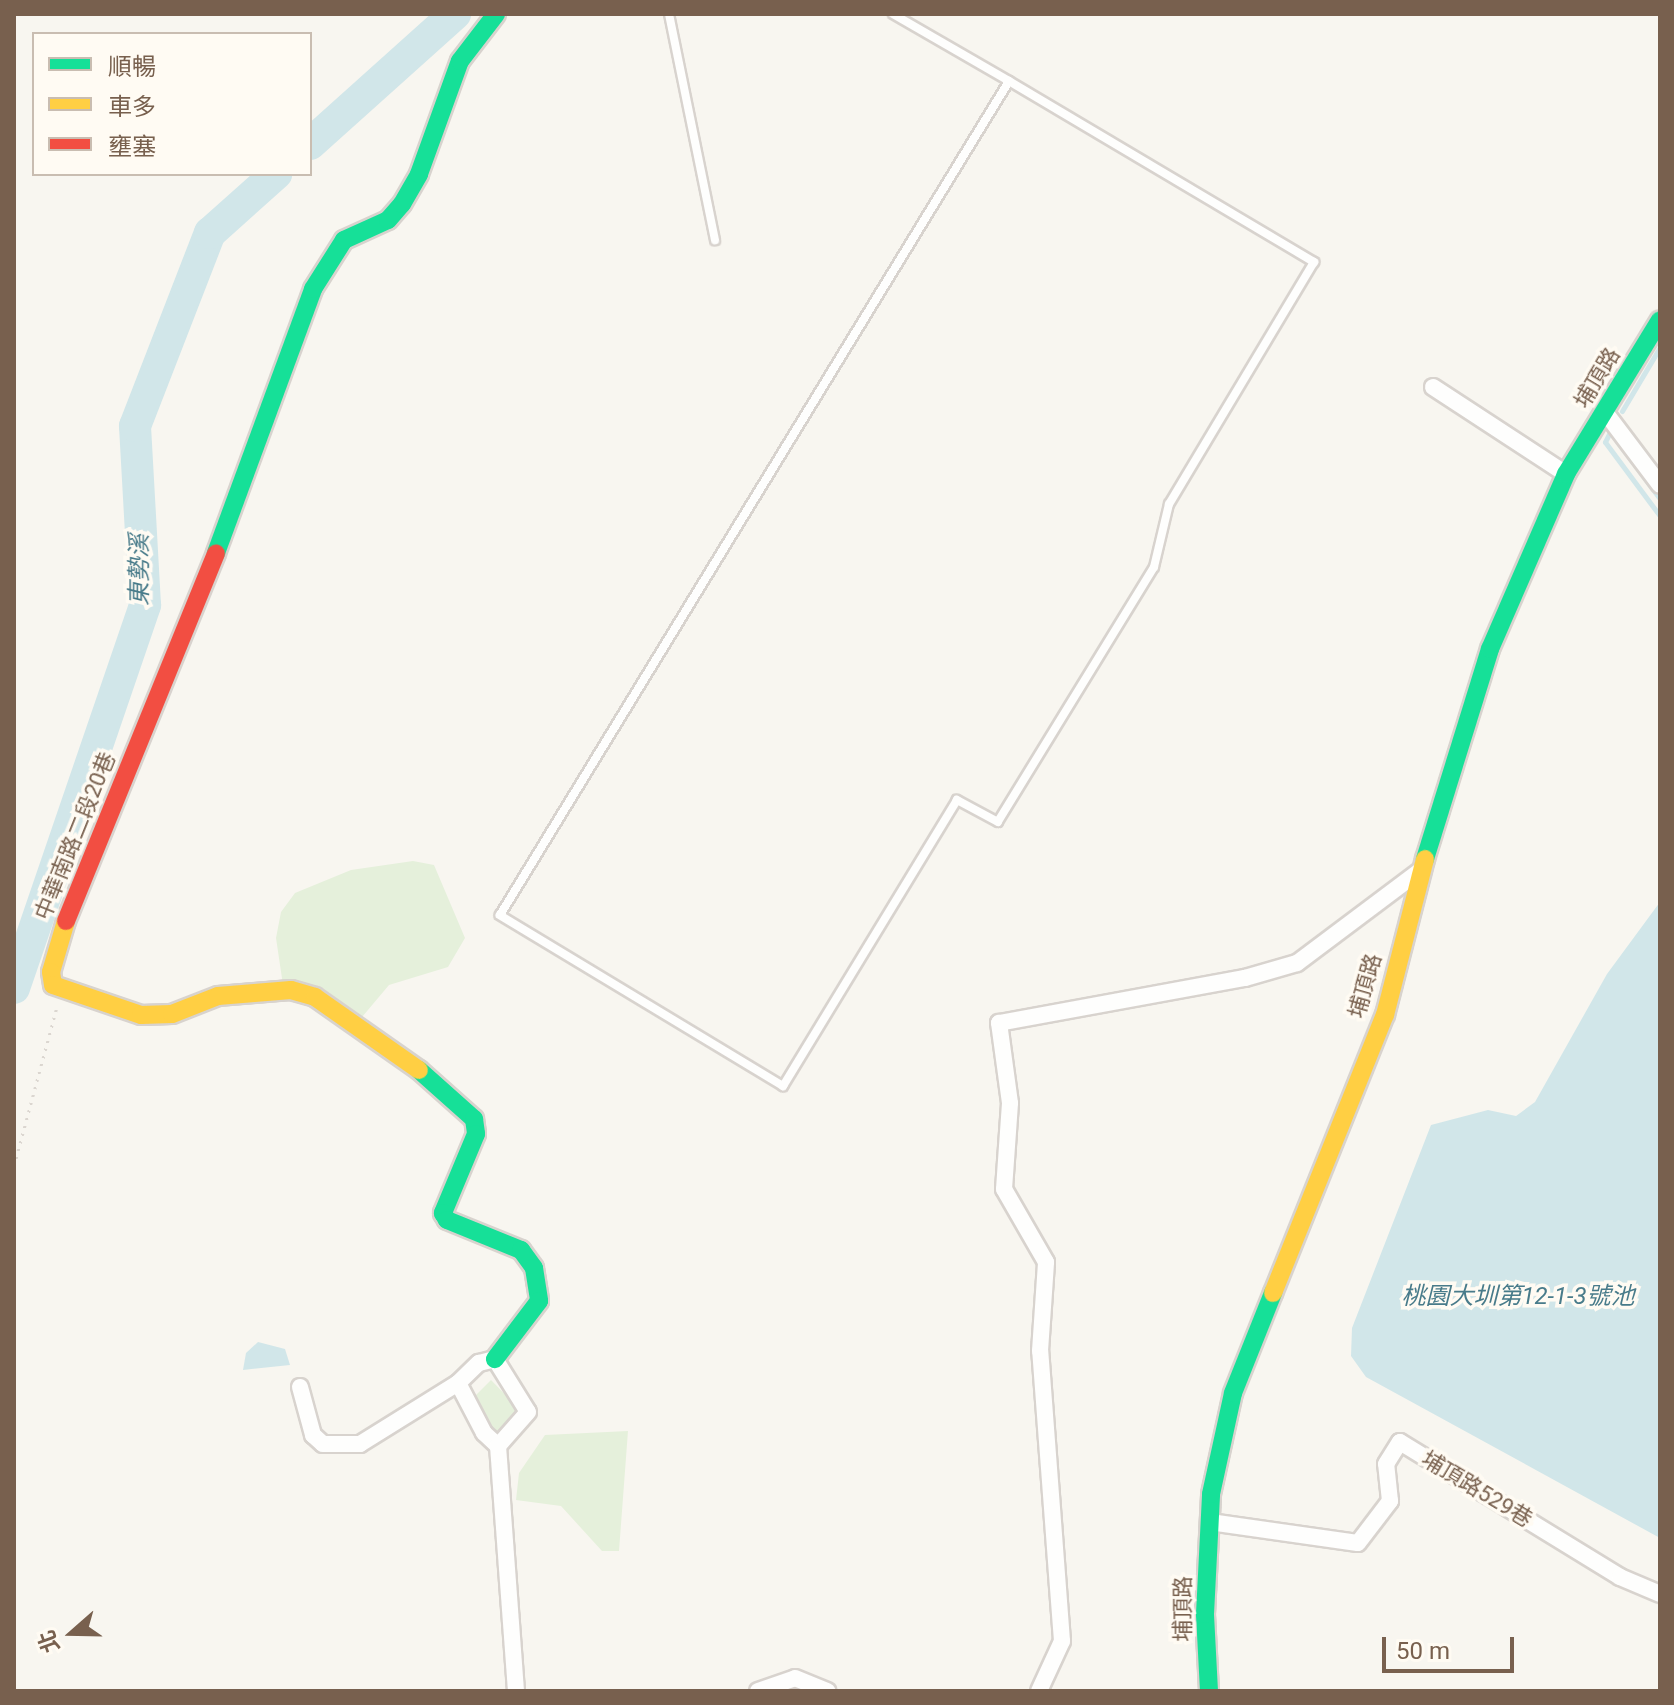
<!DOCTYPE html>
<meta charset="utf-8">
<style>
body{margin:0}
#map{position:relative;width:1674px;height:1705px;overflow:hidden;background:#f8f6f0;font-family:Roboto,"Noto Sans TC",sans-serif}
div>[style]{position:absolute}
.green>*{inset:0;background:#e5f0db}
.water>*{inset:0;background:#d1e6e9}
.stream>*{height:5px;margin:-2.5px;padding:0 2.5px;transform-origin:2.5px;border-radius:2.5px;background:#d1e6e9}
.river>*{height:32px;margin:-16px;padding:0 16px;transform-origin:16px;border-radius:16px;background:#d1e6e9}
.path>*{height:3px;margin-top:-1.5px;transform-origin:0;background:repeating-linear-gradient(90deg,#dbd6d0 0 2px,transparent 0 8px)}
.roads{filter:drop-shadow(2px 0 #d8d3ce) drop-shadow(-2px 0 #d8d3ce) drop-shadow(0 2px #d8d3ce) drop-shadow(0 -2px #d8d3ce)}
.lane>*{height:8px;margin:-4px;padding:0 4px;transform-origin:4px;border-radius:4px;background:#fefefd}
.street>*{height:16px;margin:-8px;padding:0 8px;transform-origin:8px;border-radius:8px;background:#fefefd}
.fast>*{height:18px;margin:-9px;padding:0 9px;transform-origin:9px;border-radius:9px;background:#16e098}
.slow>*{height:18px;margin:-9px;padding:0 9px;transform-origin:9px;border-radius:9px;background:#ffcf43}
.jam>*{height:18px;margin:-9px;padding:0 9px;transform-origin:9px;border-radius:9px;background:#f24e42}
span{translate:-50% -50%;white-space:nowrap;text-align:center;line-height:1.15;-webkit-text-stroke:7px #fffbf3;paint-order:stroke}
.street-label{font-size:22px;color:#78604e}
.water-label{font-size:24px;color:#487b8a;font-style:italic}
.frame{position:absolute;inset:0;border:16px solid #78604e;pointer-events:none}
.legend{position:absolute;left:32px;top:32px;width:280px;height:144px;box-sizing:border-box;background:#fffbf3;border:2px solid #c9bdb1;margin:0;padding:10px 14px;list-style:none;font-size:24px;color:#78604e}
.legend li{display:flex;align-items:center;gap:16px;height:40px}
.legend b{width:40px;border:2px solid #c9bdb1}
.north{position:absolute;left:32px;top:1593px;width:80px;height:80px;-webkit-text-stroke:6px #fffbf3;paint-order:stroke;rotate:250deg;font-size:22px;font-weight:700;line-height:32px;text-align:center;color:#78604e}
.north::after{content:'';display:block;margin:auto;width:28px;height:36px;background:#78604e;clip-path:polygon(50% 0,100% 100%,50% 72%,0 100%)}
.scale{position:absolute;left:1382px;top:1637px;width:132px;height:36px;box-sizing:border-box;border:4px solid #78604e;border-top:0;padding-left:10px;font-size:24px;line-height:28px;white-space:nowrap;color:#78604e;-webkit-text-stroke:6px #fffbf3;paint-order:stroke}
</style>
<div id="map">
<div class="green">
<div style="clip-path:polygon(413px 861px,434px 865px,465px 938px,448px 967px,389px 985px,357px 1023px,284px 992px,276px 938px,281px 912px,295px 893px,351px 870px)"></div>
<div style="clip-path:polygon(491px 1380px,523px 1413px,502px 1453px,474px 1397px)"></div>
<div style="clip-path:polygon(628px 1431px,619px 1551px,602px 1551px,561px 1506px,516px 1500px,519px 1473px,545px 1435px)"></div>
</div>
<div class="water">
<div style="clip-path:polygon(1660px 902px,1660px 1538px,1366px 1377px,1351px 1356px,1352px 1328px,1431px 1125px,1488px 1110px,1516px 1116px,1535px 1102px,1607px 974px)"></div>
<div style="clip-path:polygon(258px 1342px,285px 1349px,290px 1365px,243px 1370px,246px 1353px)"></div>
</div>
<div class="stream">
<div style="left:1622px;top:411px;width:74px;rotate:-59.3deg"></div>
<div style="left:1610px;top:432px;width:11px;rotate:117deg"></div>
<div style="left:1605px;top:442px;width:92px;rotate:53.4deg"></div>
<div style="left:1611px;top:433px;width:82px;rotate:53.4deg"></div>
</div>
<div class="river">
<div style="left:310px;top:144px;width:195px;rotate:-41.9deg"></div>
<div style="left:14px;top:988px;width:405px;rotate:-71.1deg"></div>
<div style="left:145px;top:605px;width:179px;rotate:-93.2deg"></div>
<div style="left:135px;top:426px;width:207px;rotate:-68.8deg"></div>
<div style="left:210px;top:233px;width:89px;rotate:-41.8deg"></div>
</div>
<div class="path">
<div style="left:14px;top:1166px;width:165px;rotate:-74.9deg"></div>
</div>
<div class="roads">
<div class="lane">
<div style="left:669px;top:14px;width:231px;rotate:78.5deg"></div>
<div style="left:893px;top:14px;width:134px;rotate:30deg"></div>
<div style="left:1009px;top:81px;width:355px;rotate:30.7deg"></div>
<div style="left:1314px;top:262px;width:282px;rotate:120.9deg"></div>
<div style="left:1169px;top:504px;width:65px;rotate:103.4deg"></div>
<div style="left:1154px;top:567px;width:299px;rotate:121.5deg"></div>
<div style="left:998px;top:822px;width:47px;rotate:-151.8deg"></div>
<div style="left:957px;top:800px;width:335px;rotate:121.3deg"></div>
<div style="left:783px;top:1086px;width:331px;rotate:-148.9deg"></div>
<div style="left:500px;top:915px;width:977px;rotate:-58.6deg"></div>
</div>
<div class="street">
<div style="left:1433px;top:387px;width:159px;rotate:33.2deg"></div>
<div style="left:1605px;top:412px;width:91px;rotate:53deg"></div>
<div style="left:458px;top:1383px;width:56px;rotate:62.5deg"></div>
<div style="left:484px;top:1433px;width:19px;rotate:43deg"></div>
<div style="left:498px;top:1446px;width:246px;rotate:85.8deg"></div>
<div style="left:300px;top:1387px;width:50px;rotate:74.8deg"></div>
<div style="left:313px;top:1435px;width:13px;rotate:42deg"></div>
<div style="left:323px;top:1444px;width:37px"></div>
<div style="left:360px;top:1444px;width:115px;rotate:-31.9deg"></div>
<div style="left:458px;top:1383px;width:29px;rotate:-44deg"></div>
<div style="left:479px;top:1363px;width:16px;rotate:-14deg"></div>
<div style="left:495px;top:1359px;width:62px;rotate:58.1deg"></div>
<div style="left:528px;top:1412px;width:45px;rotate:131.4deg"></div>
<div style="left:1210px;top:1522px;width:149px;rotate:8.1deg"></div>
<div style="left:1358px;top:1543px;width:53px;rotate:-52.7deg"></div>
<div style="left:1390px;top:1501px;width:37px;rotate:-96deg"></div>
<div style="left:1386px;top:1464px;width:26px;rotate:-58deg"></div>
<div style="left:1400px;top:1442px;width:258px;rotate:31.5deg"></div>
<div style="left:1620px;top:1577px;width:43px;rotate:23deg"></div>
<div style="left:758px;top:1691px;width:39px;rotate:-19deg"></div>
<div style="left:795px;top:1678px;width:35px;rotate:22deg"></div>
<div style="left:1039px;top:1691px;width:55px;rotate:-65.3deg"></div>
<div style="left:1062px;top:1641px;width:291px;rotate:-94.3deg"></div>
<div style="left:1040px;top:1351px;width:89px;rotate:-86.1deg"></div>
<div style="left:1046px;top:1262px;width:84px;rotate:-119.9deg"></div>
<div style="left:1004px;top:1189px;width:86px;rotate:-86deg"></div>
<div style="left:1010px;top:1103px;width:81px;rotate:-97.8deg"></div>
<div style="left:999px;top:1023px;width:250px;rotate:-10.4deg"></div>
<div style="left:1245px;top:978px;width:54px;rotate:-16.1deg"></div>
<div style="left:1297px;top:963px;width:156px;rotate:-36.9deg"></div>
</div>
<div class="fast">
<div style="left:216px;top:553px;width:281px;rotate:-69.8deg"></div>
<div style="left:313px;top:289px;width:58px;rotate:-57.7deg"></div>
<div style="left:344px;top:240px;width:48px;rotate:-24.4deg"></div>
<div style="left:388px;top:220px;width:21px;rotate:-49deg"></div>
<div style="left:402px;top:204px;width:34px;rotate:-60deg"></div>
<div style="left:419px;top:174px;width:120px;rotate:-70.1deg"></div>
<div style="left:460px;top:61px;width:59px;rotate:-52.5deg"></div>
<div style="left:1425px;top:859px;width:220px;rotate:-72.8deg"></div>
<div style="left:1490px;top:649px;width:191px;rotate:-66.5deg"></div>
<div style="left:1566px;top:474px;width:180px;rotate:-58.6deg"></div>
<div style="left:419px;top:1070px;width:74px;rotate:41.7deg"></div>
<div style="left:474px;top:1119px;width:15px;rotate:82deg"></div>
<div style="left:476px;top:1134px;width:86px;rotate:112.7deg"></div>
<div style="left:443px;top:1213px;width:8px;rotate:60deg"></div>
<div style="left:447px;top:1220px;width:80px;rotate:22.1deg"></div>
<div style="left:521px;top:1250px;width:22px;rotate:54deg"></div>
<div style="left:534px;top:1268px;width:33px;rotate:81deg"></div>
<div style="left:539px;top:1301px;width:73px;rotate:127.2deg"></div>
<div style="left:1209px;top:1691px;width:77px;rotate:-93deg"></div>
<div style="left:1205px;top:1614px;width:120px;rotate:-87.1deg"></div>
<div style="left:1211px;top:1494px;width:103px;rotate:-77.7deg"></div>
<div style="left:1233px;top:1393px;width:108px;rotate:-68.2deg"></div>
</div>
<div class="slow">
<div style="left:66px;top:921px;width:53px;rotate:106.4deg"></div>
<div style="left:51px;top:972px;width:13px;rotate:81deg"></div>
<div style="left:53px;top:985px;width:93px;rotate:18.8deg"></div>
<div style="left:141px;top:1015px;width:31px;rotate:-2deg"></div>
<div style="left:172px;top:1014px;width:49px;rotate:-21.4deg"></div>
<div style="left:218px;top:996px;width:73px;rotate:-4.7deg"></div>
<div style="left:291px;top:990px;width:25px;rotate:16deg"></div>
<div style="left:315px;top:997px;width:127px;rotate:35.1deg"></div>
<div style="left:1273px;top:1293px;width:300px;rotate:-68.1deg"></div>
<div style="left:1385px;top:1015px;width:161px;rotate:-75.6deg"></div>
</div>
<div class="jam">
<div style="left:66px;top:921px;width:397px;rotate:-67.8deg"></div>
</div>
</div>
<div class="street-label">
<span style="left:1597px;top:378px;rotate:-59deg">埔頂路</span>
<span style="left:75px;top:836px;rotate:-68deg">中華南路二段20巷</span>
<span style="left:1365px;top:986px;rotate:-74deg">埔頂路</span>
<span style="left:1477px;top:1489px;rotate:31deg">埔頂路529巷</span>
<span style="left:1183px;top:1609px;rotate:-90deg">埔頂路</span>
</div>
<div class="water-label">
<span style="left:140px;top:570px;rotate:-90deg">東勢溪</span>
<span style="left:1518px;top:1297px">桃園大圳第12-1-3號池</span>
</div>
<div class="frame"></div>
<ul class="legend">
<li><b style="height:10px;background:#16e098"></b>順暢</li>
<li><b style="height:10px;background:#ffcf43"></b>車多</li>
<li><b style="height:10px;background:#f24e42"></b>壅塞</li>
</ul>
<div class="north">北</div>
<div class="scale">50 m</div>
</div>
